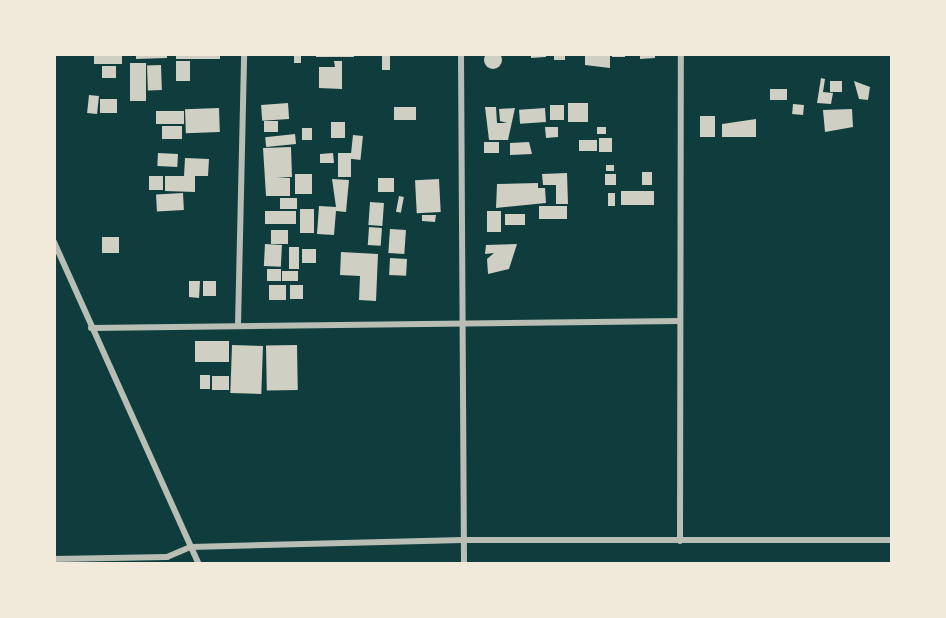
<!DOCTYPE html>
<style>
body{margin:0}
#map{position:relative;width:946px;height:618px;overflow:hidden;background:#0f3d3e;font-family:"PT Sans Narrow",sans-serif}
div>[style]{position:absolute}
.building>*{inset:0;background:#cfcfc3;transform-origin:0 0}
.round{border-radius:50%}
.minor>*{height:6px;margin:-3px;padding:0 3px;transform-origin:3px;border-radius:3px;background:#b8beb3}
span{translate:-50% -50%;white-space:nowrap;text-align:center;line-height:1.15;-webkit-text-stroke:6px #f1e9da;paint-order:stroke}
.frame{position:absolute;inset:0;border:56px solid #f1e9da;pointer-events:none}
</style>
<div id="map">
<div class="building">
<div class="round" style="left:484px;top:51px;width:18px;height:18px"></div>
<div style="left:94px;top:54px;width:28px;height:10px"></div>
<div style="clip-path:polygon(136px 54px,167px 54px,167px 58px,136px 59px)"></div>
<div style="left:176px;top:54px;width:44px;height:5px"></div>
<div style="left:294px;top:54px;width:7px;height:9px"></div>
<div style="left:316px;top:54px;width:38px;height:3px"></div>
<div style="left:382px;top:54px;width:8px;height:16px"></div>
<div style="clip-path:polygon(531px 54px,546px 54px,546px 57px,531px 58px)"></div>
<div style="left:554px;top:54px;width:11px;height:6px"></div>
<div style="clip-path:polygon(585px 54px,610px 54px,610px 68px,585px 65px)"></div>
<div style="left:612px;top:54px;width:13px;height:3px"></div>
<div style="clip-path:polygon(640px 54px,655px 54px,655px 58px,640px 59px)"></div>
<div style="left:176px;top:61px;width:14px;height:20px"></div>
<div style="clip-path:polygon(334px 61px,342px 61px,342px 89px,319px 88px,319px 67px,335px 67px)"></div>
<div style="left:130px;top:63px;width:16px;height:38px"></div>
<div style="left:161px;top:65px;width:25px;height:14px;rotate:88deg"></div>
<div style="left:102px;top:66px;width:14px;height:12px"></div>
<div style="clip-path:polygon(821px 78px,825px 79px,823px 92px,833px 93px,831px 104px,817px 103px)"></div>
<div style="left:830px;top:81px;width:12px;height:11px"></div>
<div style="clip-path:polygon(854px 81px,870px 87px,868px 100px,859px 99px)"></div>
<div style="left:787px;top:89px;width:11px;height:17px;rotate:90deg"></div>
<div style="left:89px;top:95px;width:10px;height:18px;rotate:6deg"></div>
<div style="left:100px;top:99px;width:17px;height:14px"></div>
<div style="left:288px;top:103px;width:16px;height:27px;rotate:86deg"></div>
<div style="left:568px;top:103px;width:20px;height:19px"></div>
<div style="left:793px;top:104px;width:11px;height:10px;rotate:5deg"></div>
<div style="left:550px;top:105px;width:14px;height:15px"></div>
<div style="left:394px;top:107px;width:22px;height:13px"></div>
<div style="clip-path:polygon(485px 107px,496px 107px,497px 123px,507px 123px,500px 121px,499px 109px,515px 108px,508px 140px,489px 140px)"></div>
<div style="left:219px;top:108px;width:24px;height:34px;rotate:88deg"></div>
<div style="left:545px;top:108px;width:14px;height:26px;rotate:86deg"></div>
<div style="clip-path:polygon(852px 109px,853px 127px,825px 132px,823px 110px)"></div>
<div style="left:156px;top:111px;width:28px;height:13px"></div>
<div style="left:700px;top:116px;width:15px;height:21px"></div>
<div style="clip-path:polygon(756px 119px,756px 137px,722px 137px,722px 124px)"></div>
<div style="left:264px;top:121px;width:14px;height:11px"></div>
<div style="left:331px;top:122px;width:14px;height:16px"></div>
<div style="left:162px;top:126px;width:20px;height:13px"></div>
<div style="clip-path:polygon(545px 127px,558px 127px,558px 137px,546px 138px)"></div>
<div style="left:597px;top:127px;width:9px;height:7px"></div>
<div style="left:302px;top:128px;width:10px;height:12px"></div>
<div style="left:295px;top:134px;width:10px;height:30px;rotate:84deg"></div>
<div style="left:353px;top:135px;width:10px;height:24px;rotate:6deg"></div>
<div style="left:599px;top:138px;width:13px;height:14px"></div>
<div style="left:579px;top:140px;width:18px;height:11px"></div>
<div style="left:484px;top:142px;width:15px;height:11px"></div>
<div style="clip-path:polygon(529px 142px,532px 154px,510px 155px,510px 143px)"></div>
<div style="clip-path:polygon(291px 147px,292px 177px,276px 177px,290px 178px,290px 196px,266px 196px,263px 148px)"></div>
<div style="left:158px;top:153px;width:20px;height:13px;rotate:3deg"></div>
<div style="clip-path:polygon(333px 153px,334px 163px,320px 163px,320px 154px)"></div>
<div style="left:338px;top:153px;width:13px;height:24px"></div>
<div style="clip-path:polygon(185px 158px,209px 159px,208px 176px,195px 176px,195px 192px,165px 191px,165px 176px,184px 176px)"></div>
<div style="left:606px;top:165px;width:8px;height:6px"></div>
<div style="left:642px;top:172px;width:10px;height:13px"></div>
<div style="clip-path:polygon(567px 173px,568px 204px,556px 204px,556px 185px,543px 185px,542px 174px)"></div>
<div style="left:295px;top:174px;width:17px;height:20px"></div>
<div style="left:605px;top:174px;width:11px;height:11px"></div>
<div style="left:149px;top:176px;width:14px;height:14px"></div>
<div style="left:378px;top:178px;width:16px;height:14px"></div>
<div style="clip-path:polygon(332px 179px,349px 180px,346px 212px,336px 211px,334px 235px,317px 234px,319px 206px,336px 207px)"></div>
<div style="left:439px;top:179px;width:33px;height:24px;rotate:87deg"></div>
<div style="clip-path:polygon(538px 183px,538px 188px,545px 188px,546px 203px,496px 208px,497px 184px)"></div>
<div style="left:621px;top:191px;width:33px;height:14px"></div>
<div style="left:183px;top:193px;width:17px;height:27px;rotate:87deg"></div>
<div style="left:608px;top:193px;width:7px;height:13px"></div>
<div style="left:399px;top:196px;width:5px;height:16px;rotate:11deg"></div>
<div style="left:280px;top:198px;width:17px;height:11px"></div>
<div style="left:370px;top:202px;width:14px;height:23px;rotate:4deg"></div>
<div style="left:567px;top:206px;width:13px;height:28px;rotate:90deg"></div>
<div style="left:300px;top:209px;width:14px;height:24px"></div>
<div style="left:296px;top:211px;width:13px;height:31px;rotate:90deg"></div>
<div style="left:487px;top:211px;width:14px;height:21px"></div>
<div style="left:505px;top:214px;width:20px;height:11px"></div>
<div style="clip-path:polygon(422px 215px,436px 215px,435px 222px,422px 221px)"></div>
<div style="left:369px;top:227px;width:13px;height:18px;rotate:4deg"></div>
<div style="left:390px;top:229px;width:16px;height:24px;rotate:4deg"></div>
<div style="left:271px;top:230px;width:17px;height:14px"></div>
<div style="left:102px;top:237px;width:17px;height:16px"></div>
<div style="left:265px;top:244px;width:17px;height:22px;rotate:3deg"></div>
<div style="clip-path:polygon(517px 244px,509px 269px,488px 274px,487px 259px,494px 253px,485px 254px,486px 245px)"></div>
<div style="left:289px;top:247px;width:10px;height:22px"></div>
<div style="left:302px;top:249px;width:14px;height:14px"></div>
<div style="clip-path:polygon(341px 252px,378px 254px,376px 301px,359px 300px,360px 276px,340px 275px)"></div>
<div style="left:390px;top:258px;width:17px;height:17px;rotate:3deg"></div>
<div style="left:267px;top:269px;width:14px;height:12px"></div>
<div style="left:282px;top:271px;width:16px;height:10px"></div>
<div style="clip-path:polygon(189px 281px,200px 281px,199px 298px,189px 297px)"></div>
<div style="left:203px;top:281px;width:13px;height:15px"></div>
<div style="left:269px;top:285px;width:17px;height:15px"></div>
<div style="left:290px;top:285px;width:13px;height:14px"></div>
<div style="left:229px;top:341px;width:21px;height:34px;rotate:90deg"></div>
<div style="left:232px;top:345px;width:31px;height:48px;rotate:2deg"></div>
<div style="left:297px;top:345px;width:45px;height:31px;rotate:89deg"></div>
<div style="left:210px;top:375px;width:14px;height:10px;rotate:90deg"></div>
<div style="left:212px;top:376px;width:17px;height:14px"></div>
</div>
<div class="minor">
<div style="left:461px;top:54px;width:510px;rotate:89.66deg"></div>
<div style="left:54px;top:242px;width:353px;rotate:65.8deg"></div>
<div style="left:238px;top:325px;width:271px;rotate:-88.7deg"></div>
<div style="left:91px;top:328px;width:589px;rotate:-0.68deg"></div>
<div style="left:680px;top:541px;width:487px;rotate:-89.9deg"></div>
<div style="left:54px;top:559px;width:113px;rotate:-1deg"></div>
<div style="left:167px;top:557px;width:26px;rotate:-23deg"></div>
<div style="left:191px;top:547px;width:272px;rotate:-1.5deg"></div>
<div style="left:463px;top:540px;width:429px"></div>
</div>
<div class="frame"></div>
</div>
